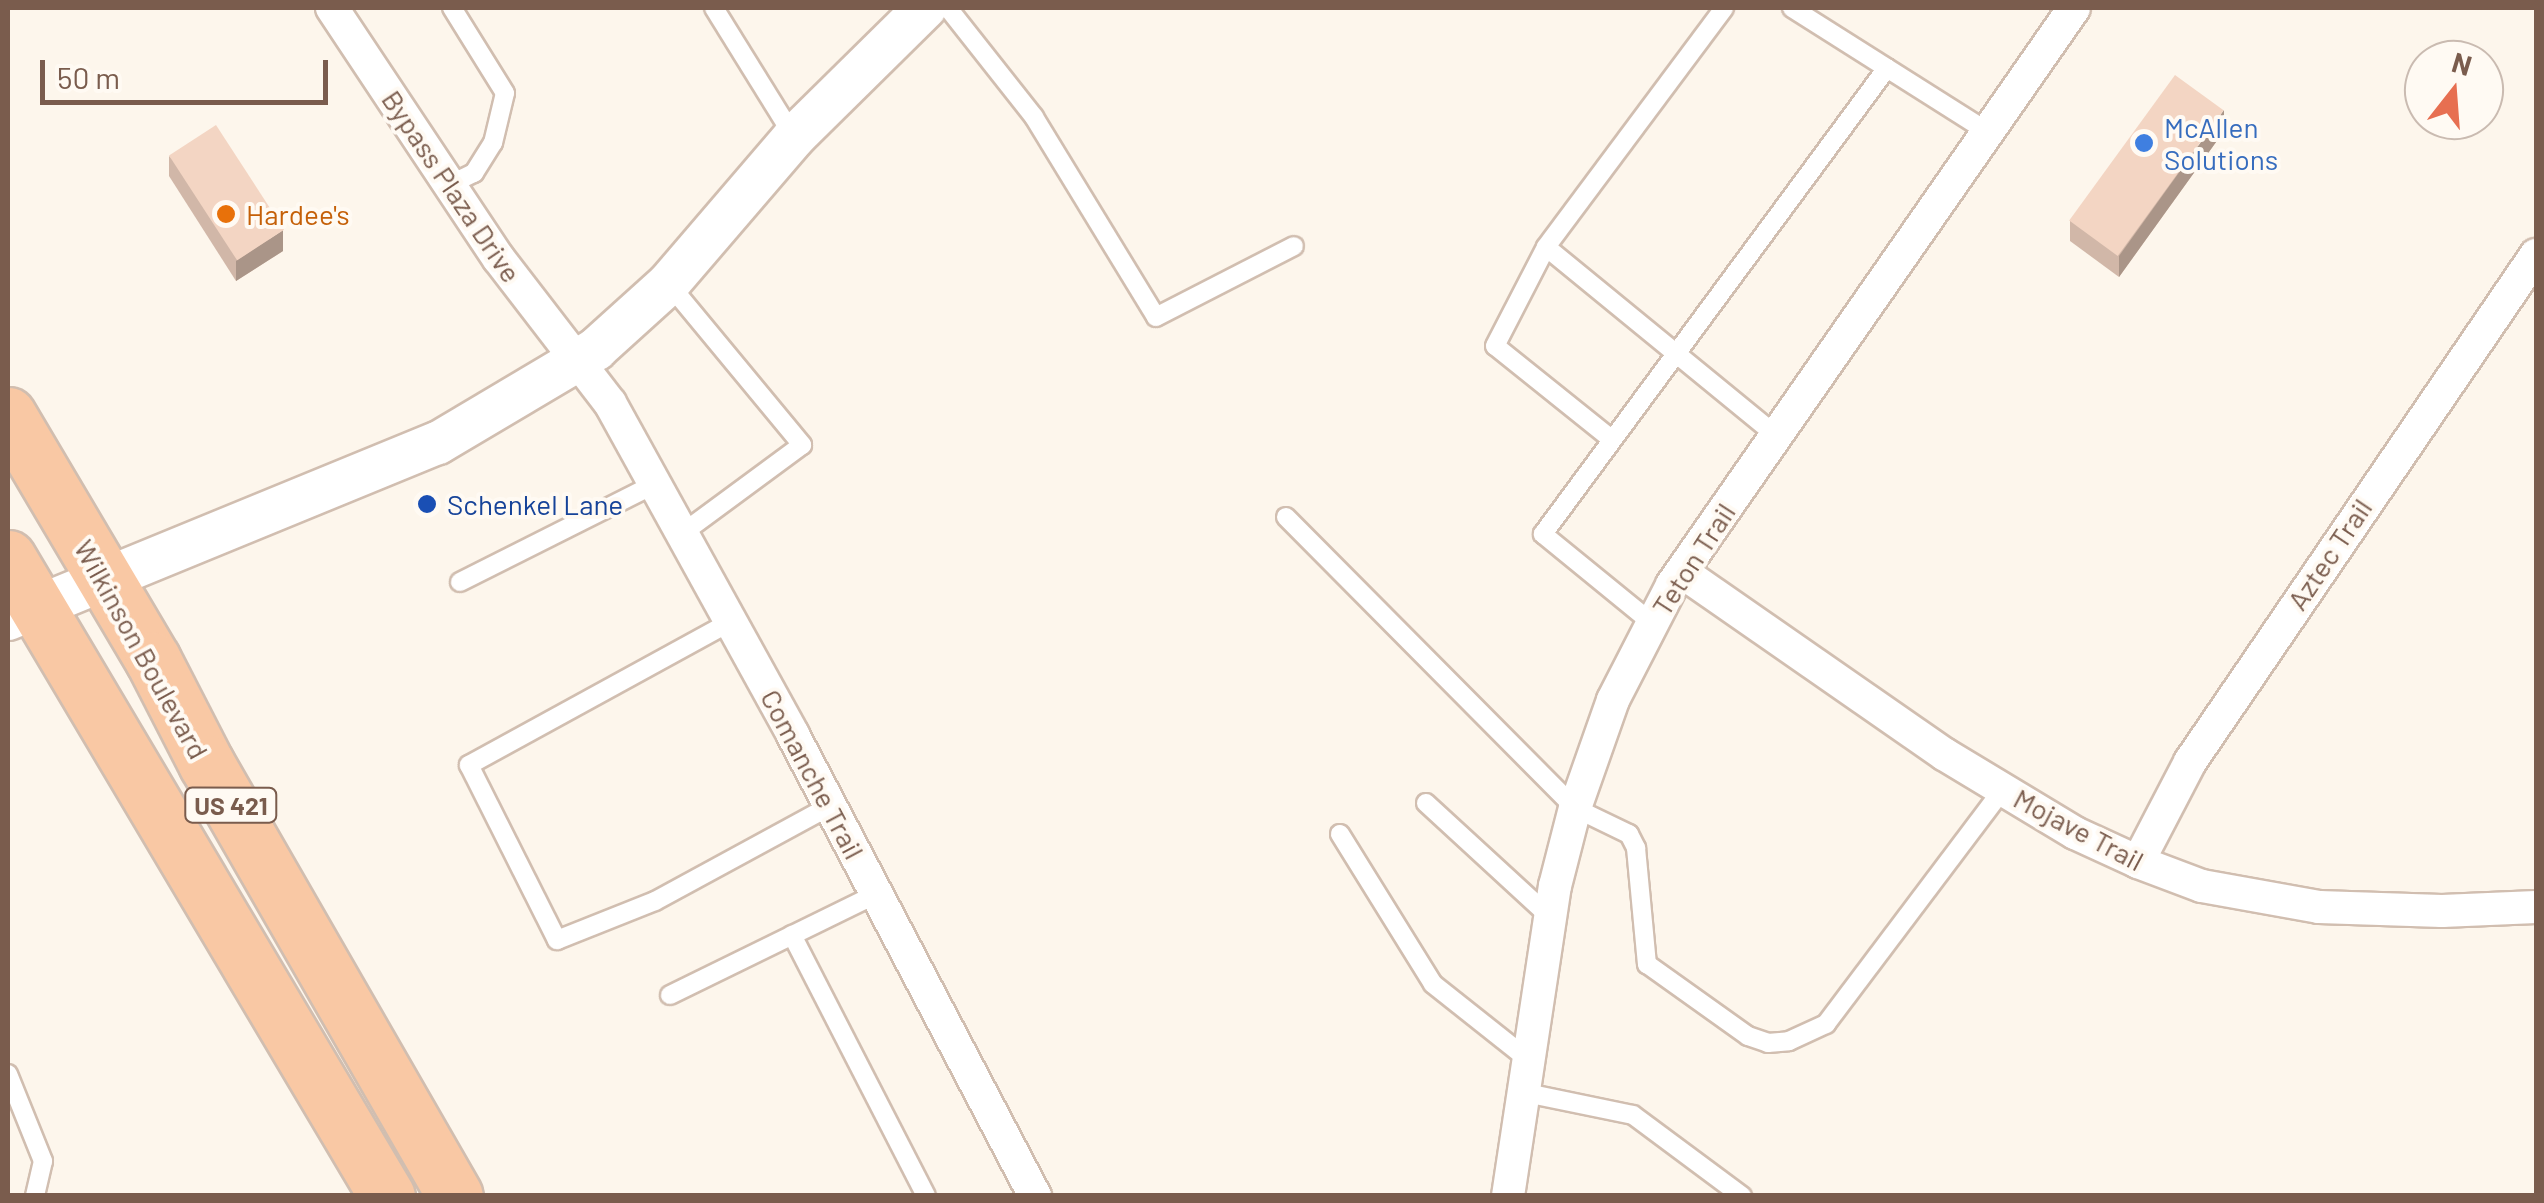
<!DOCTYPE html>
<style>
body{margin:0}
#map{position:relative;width:2544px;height:1203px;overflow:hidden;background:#fdf6ec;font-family:Barlow,sans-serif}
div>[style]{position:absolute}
.roads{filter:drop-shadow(2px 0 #d1beb0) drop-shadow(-2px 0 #d1beb0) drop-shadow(0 2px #d1beb0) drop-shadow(0 -2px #d1beb0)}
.service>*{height:18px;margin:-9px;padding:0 9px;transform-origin:9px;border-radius:9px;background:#fff}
.minor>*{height:32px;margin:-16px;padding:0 16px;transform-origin:16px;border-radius:16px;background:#fff}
.tertiary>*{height:42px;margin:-21px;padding:0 21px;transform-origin:21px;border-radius:21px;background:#fff}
.trunk>*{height:55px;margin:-27.5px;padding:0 27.5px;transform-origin:27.5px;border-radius:27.5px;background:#f9c8a4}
.wall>*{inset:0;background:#d1b7a8}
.shaded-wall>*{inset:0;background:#aa9588}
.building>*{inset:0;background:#f3d5c3;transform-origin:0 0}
.dots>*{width:28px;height:28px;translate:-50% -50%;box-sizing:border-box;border:5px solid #fffaf3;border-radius:50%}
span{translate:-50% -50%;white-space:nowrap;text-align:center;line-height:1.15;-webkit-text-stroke:8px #fffaf3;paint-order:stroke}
.shield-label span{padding:2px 8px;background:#fffaf3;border:2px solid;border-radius:8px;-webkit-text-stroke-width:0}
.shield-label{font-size:25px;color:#7a5c4d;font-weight:700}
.shop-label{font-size:28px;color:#366cbe}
.left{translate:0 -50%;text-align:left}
.street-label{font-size:28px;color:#7a5c4d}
.food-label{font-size:28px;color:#c56008}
.transit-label{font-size:28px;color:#164399}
.frame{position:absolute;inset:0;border:10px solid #7a5c4d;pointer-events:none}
.north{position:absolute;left:2404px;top:40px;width:100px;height:100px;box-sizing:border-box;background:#fffaf3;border:2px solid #cabbb1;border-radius:50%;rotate:17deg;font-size:28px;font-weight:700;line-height:40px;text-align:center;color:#7a5c4d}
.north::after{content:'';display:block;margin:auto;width:35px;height:45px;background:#e76f51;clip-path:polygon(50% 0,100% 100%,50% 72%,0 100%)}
.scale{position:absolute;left:40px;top:60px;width:288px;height:45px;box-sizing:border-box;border:5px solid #7a5c4d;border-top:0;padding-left:12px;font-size:30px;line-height:35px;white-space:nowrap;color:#7a5c4d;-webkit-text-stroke:8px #fffaf3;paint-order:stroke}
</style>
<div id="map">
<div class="roads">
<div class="service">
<div style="left:714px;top:8px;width:152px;rotate:58.2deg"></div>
<div style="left:948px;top:8px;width:139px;rotate:51.7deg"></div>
<div style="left:1034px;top:117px;width:234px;rotate:58.6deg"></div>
<div style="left:1156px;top:317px;width:155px;rotate:-27.2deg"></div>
<div style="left:1792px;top:8px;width:232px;rotate:32.3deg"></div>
<div style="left:449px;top:185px;width:28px;rotate:-26deg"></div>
<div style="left:474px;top:173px;width:36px;rotate:-58deg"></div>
<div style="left:493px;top:143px;width:51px;rotate:-76.5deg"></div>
<div style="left:505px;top:93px;width:100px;rotate:-121.9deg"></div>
<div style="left:1546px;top:247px;width:298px;rotate:39.3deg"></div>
<div style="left:669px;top:284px;width:209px;rotate:50.4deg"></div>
<div style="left:802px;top:445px;width:147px;rotate:143.6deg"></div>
<div style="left:1610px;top:438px;width:147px;rotate:-141.3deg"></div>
<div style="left:1495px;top:346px;width:111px;rotate:-62.7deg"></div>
<div style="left:1546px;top:247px;width:298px;rotate:-53.3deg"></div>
<div style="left:1286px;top:517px;width:410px;rotate:45.2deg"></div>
<div style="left:1575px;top:808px;width:60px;rotate:25.7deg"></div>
<div style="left:1629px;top:834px;width:16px;rotate:63deg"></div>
<div style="left:1636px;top:848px;width:117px;rotate:84.6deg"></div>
<div style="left:1647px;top:964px;width:124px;rotate:35.5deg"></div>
<div style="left:1748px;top:1036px;width:21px;rotate:19deg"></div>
<div style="left:1768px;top:1043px;width:21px;rotate:-5deg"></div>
<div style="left:1789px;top:1041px;width:41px;rotate:-24.7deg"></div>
<div style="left:1826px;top:1024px;width:294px;rotate:-53deg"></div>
<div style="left:460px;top:582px;width:220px;rotate:-26.7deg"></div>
<div style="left:732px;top:621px;width:300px;rotate:151.3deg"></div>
<div style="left:469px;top:765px;width:196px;rotate:63.3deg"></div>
<div style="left:557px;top:940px;width:105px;rotate:-21.7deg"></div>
<div style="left:655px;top:901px;width:199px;rotate:-28.5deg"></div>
<div style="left:1652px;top:623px;width:141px;rotate:-140.8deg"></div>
<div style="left:1543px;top:534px;width:579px;rotate:-53.57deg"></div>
<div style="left:1426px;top:803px;width:168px;rotate:42.6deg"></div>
<div style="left:1340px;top:834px;width:176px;rotate:58.2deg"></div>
<div style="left:1433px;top:984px;width:124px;rotate:38.4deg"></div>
<div style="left:792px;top:935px;width:293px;rotate:62.8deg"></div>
<div style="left:670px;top:995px;width:229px;rotate:-26.1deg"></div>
<div style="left:8px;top:1074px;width:94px;rotate:68.1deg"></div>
<div style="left:43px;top:1161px;width:36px;rotate:103deg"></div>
<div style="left:1526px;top:1093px;width:109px;rotate:11.6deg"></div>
<div style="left:1633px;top:1115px;width:136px;rotate:36.6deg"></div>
</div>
<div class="minor">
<div style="left:332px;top:8px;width:301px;rotate:56.4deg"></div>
<div style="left:499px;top:259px;width:182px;rotate:52.4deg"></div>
<div style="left:610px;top:403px;width:379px;rotate:61.1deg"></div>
<div style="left:793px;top:735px;width:521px;rotate:62.3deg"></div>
<div style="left:1682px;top:572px;width:319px;rotate:34.8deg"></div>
<div style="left:1944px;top:754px;width:153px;rotate:31.1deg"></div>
<div style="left:2075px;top:833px;width:69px;rotate:24.7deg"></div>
<div style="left:2138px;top:862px;width:68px;rotate:20.6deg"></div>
<div style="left:2202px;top:886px;width:119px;rotate:10.2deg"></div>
<div style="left:2319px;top:907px;width:123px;rotate:1.9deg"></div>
<div style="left:2442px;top:911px;width:94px;rotate:-2.4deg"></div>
<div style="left:2138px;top:862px;width:113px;rotate:-62.5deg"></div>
<div style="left:2190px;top:762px;width:614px;rotate:-55.69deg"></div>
<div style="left:1508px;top:1196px;width:314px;rotate:-81.4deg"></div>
<div style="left:1555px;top:886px;width:81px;rotate:-75.6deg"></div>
<div style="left:1575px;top:808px;width:114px;rotate:-70.6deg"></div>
<div style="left:1613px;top:700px;width:129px;rotate:-62.8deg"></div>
<div style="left:1672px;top:585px;width:703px;rotate:-55.13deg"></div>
</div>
<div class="tertiary">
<div style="left:8px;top:619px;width:465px;rotate:-22.3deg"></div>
<div style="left:438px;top:443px;width:184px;rotate:-30.7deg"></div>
<div style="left:596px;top:349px;width:98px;rotate:-42.1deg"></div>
<div style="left:669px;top:283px;width:192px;rotate:-49.4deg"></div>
<div style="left:794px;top:137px;width:184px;rotate:-44.6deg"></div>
</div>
<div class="trunk">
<div style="left:8px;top:415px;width:285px;rotate:59.4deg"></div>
<div style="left:153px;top:660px;width:116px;rotate:62.8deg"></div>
<div style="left:206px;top:763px;width:499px;rotate:60.1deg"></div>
<div style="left:8px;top:558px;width:742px;rotate:59.29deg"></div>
</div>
</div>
<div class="wall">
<div style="clip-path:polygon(2224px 131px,2119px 277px,2070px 241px,2070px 221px)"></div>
<div style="clip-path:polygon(169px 156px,283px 251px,236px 281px,169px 176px)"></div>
</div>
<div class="shaded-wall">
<div style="clip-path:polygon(2224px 110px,2224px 131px,2119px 277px,2119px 256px)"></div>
<div style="clip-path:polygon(283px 230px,283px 251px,236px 281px,236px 261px)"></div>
</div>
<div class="building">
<div style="left:2175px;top:75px;width:60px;height:180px;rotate:36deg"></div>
<div style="left:216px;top:125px;width:125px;height:56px;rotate:57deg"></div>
</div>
<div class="dots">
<div style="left:2144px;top:143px;background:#3f7fe0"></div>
<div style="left:226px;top:214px;background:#e8710a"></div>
<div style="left:427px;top:504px;background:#1a4fb4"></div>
</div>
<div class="shield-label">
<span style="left:231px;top:805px">US 421</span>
</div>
<div class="shop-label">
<span class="left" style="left:2164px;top:143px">McAllen<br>Solutions</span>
</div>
<div class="street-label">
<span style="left:452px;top:186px;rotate:56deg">Bypass Plaza Drive</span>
<span style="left:2329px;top:554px;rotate:-56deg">Aztec Trail</span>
<span style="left:1693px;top:559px;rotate:-57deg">Teton Trail</span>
<span style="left:142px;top:649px;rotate:61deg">Wilkinson Boulevard</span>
<span style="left:813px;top:774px;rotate:62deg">Comanche Trail</span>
<span style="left:2079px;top:829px;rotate:28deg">Mojave Trail</span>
</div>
<div class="food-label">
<span class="left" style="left:246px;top:214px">Hardee's</span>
</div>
<div class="transit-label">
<span class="left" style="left:447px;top:504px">Schenkel Lane</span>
</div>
<div class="frame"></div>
<div class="north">N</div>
<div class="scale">50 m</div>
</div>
